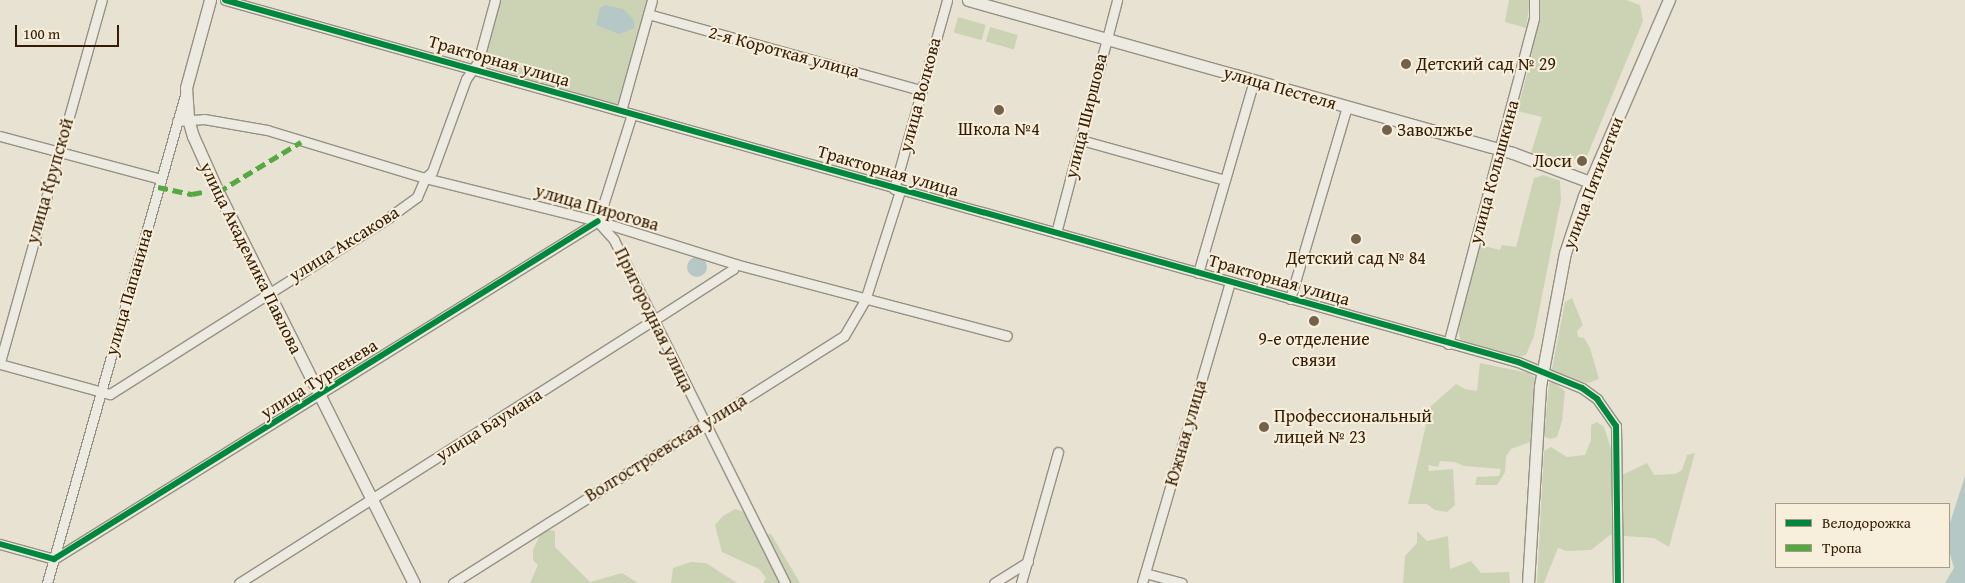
<!DOCTYPE html>
<meta charset="utf-8">
<style>
body{margin:0}
#map{position:relative;width:1965px;height:583px;overflow:hidden;background:#e8e2d2;font-family:"Gentium Book Plus",serif}
div>[style]{position:absolute}
.green>*{inset:0;background:#cbd3b4;transform-origin:0 0}
.water>*{inset:0;background:#b6c8c5}
.round{border-radius:50%}
.roads{filter:drop-shadow(1px 0 #979084) drop-shadow(-1px 0 #979084) drop-shadow(0 1px #979084) drop-shadow(0 -1px #979084)}
.street>*{height:9px;margin:-4.5px;padding:0 4.5px;transform-origin:4.5px;border-radius:4.5px;background:#edeae1}
.secondary>*{height:11px;margin:-5.5px;padding:0 5.5px;transform-origin:5.5px;border-radius:5.5px;background:#edeae1}
.quiet>*{height:5px;margin-top:-2.5px;transform-origin:0;background:repeating-linear-gradient(90deg,#54a940 0 10px,transparent 0 15px)}
.cycleway>*{height:6px;margin:-3px;padding:0 3px;transform-origin:3px;border-radius:3px;background:#00873e}
.dots>*{width:14px;height:14px;translate:-50% -50%;box-sizing:border-box;border:2px solid #f7efdb;border-radius:50%}
span{translate:-50% -50%;white-space:nowrap;text-align:center;line-height:1.15;-webkit-text-stroke:4px #f7efdb;paint-order:stroke}
.street-label{font-size:18px;color:#351b03}
.poi-label{font-size:18px;color:#351b03}
.left{translate:0 -50%;text-align:left}
.right{translate:-100% -50%;text-align:right}
.legend{position:absolute;left:1775px;top:503px;width:175px;height:65px;box-sizing:border-box;background:#f7efdb;border:1px solid #a99a85;margin:0;padding:6px 9px;list-style:none;font-size:15px;color:#351b03}
.legend li{display:flex;align-items:center;gap:10px;height:25px}
.legend b{width:25px;border:1px solid #a99a85}
.scale{position:absolute;left:15px;top:25px;width:104px;height:22px;box-sizing:border-box;border:2px solid #351b03;border-top:0;padding-left:6px;font-size:15px;line-height:18px;white-space:nowrap;color:#351b03;-webkit-text-stroke:4px #f7efdb;paint-order:stroke}
</style>
<div id="map">
<div class="green">
<div style="clip-path:polygon(500px 0,648px 0,620px 102px,614px 105px,486px 66px,485px 55px)"></div>
<div style="clip-path:polygon(1509px 0,1530px 0,1526px 28px,1505px 22px)"></div>
<div style="clip-path:polygon(1537px 0,1626px 0,1640px 5px,1643px 21px,1587px 156px,1571px 160px,1531px 153px,1542px 117px,1517px 111px,1531px 60px)"></div>
<div style="left:958px;top:17px;width:29px;height:16px;rotate:16deg"></div>
<div style="left:990px;top:27px;width:29px;height:15px;rotate:16deg"></div>
<div style="clip-path:polygon(1544px 175px,1560px 181px,1561px 200px,1534px 336px,1526px 355px,1517px 357px,1472px 345px,1460px 339px,1457px 320px,1480px 245px,1500px 250px,1502px 245px,1516px 247px,1534px 178px)"></div>
<div style="clip-path:polygon(1572px 298px,1583px 325px,1577px 331px,1578px 337px,1584px 338px,1590px 348px,1599px 379px,1588px 383px,1551px 374px,1565px 302px)"></div>
<div style="clip-path:polygon(1480px 363px,1529px 373px,1537px 379px,1530px 442px,1511px 449px,1506px 456px,1505px 472px,1497px 485px,1475px 485px,1477px 477px,1499px 476px,1501px 469px,1464px 466px,1455px 462px,1440px 461px,1438px 467px,1428px 465px,1429px 471px,1453px 469px,1455px 505px,1447px 512px,1435px 510px,1427px 504px,1408px 504px,1430px 407px,1456px 384px,1465px 389px,1477px 391px)"></div>
<div style="clip-path:polygon(1553px 382px,1565px 391px,1562px 421px,1557px 437px,1551px 439px,1544px 437px,1549px 383px)"></div>
<div style="clip-path:polygon(1597px 422px,1604px 427px,1620px 476px,1647px 463px,1654px 475px,1675px 474px,1682px 470px,1687px 455px,1695px 453px,1669px 547px,1654px 538px,1610px 535px,1591px 550px,1566px 551px,1558px 548px,1544px 583px,1537px 583px,1544px 451px,1551px 447px,1567px 457px,1585px 455px,1591px 440px,1591px 425px)"></div>
<div style="clip-path:polygon(735px 509px,747px 513px,760px 535px,771px 534px,800px 583px,763px 583px,766px 578px,759px 569px,722px 552px,715px 525px,723px 516px)"></div>
<div style="clip-path:polygon(548px 530px,555px 531px,555px 547px,590px 582px,622px 573px,638px 583px,530px 583px,538px 565px,533px 560px,533px 550px,540px 535px)"></div>
<div style="clip-path:polygon(1417px 531px,1427px 541px,1448px 536px,1450px 569px,1471px 561px,1481px 573px,1509px 572px,1510px 583px,1403px 583px,1405px 556px,1417px 543px)"></div>
<div style="clip-path:polygon(691px 562px,706px 563px,737px 583px,671px 583px,673px 568px)"></div>
</div>
<div class="water">
<div style="clip-path:polygon(605px 5px,623px 9px,633px 19px,635px 28px,619px 34px,596px 25px,600px 8px)"></div>
<div class="round" style="left:687px;top:257px;width:20px;height:20px"></div>
<div style="clip-path:polygon(1965px 476px,1965px 583px,1945px 583px,1954px 568px,1949px 550px,1949px 526px)"></div>
</div>
<div class="roads">
<div class="street">
<div style="left:225px;top:0;width:1343px;rotate:15.64deg"></div>
<div style="left:1518px;top:362px;width:69px;rotate:22.1deg"></div>
<div style="left:1582px;top:388px;width:19px;rotate:36deg"></div>
<div style="left:1597px;top:399px;width:33px;rotate:55deg"></div>
<div style="left:1616px;top:426px;width:157px;rotate:89.3deg"></div>
<div style="left:648px;top:14px;width:282px;rotate:15.6deg"></div>
<div style="left:621px;top:111px;width:115px;rotate:-74.4deg"></div>
<div style="left:177px;top:121px;width:27px;rotate:-4deg"></div>
<div style="left:204px;top:119px;width:64px;rotate:9.9deg"></div>
<div style="left:267px;top:130px;width:165px;rotate:16.9deg"></div>
<div style="left:425px;top:178px;width:178px;rotate:14deg"></div>
<div style="left:598px;top:221px;width:144px;rotate:17.4deg"></div>
<div style="left:735px;top:264px;width:281px;rotate:14.8deg"></div>
<div style="left:0;top:136px;width:166px;rotate:15deg"></div>
<div style="left:1081px;top:140px;width:149px;rotate:15.5deg"></div>
<div style="left:894px;top:189px;width:196px;rotate:-74.3deg"></div>
<div style="left:598px;top:221px;width:112px;rotate:-72.4deg"></div>
<div style="left:598px;top:222px;width:24px;rotate:48deg"></div>
<div style="left:614px;top:240px;width:383px;rotate:63.5deg"></div>
<div style="left:1056px;top:233px;width:241px;rotate:-75.3deg"></div>
<div style="left:1198px;top:273px;width:201px;rotate:-73.8deg"></div>
<div style="left:1290px;top:299px;width:201px;rotate:-73.5deg"></div>
<div style="left:1448px;top:344px;width:337px;rotate:-75.2deg"></div>
<div style="left:1534px;top:18px;width:18px;rotate:-90deg"></div>
<div style="left:0;top:362px;width:376px;rotate:-74.3deg"></div>
<div style="left:0;top:364px;width:114px;rotate:15.3deg"></div>
<div style="left:110px;top:394px;width:329px;rotate:-32.3deg"></div>
<div style="left:388px;top:218px;width:36px;rotate:-36deg"></div>
<div style="left:417px;top:197px;width:21px;rotate:-67deg"></div>
<div style="left:425px;top:178px;width:9px;rotate:-41deg"></div>
<div style="left:432px;top:172px;width:99px;rotate:-69.9deg"></div>
<div style="left:466px;top:79px;width:21px;rotate:-55deg"></div>
<div style="left:478px;top:62px;width:64px;rotate:-74.7deg"></div>
<div style="left:0;top:544px;width:56px;rotate:15.5deg"></div>
<div style="left:54px;top:559px;width:640px;rotate:-31.85deg"></div>
<div style="left:1145px;top:573px;width:38px;rotate:15deg"></div>
<div style="left:47px;top:583px;width:507px;rotate:-74.21deg"></div>
<div style="left:239px;top:583px;width:491px;rotate:-32.4deg"></div>
<div style="left:654px;top:320px;width:94px;rotate:-32.8deg"></div>
<div style="left:733px;top:269px;width:5px;rotate:-68deg"></div>
<div style="left:453px;top:583px;width:462px;rotate:-32.3deg"></div>
<div style="left:844px;top:336px;width:42px;rotate:-59.7deg"></div>
<div style="left:865px;top:300px;width:114px;rotate:-72.2deg"></div>
<div style="left:994px;top:583px;width:40px;rotate:-32deg"></div>
<div style="left:1021px;top:583px;width:136px;rotate:-74.2deg"></div>
<div style="left:1142px;top:583px;width:313px;rotate:-73.7deg"></div>
</div>
<div class="secondary">
<div style="left:210px;top:0;width:91px;rotate:105.3deg"></div>
<div style="left:186px;top:88px;width:31px;rotate:86deg"></div>
<div style="left:188px;top:119px;width:18px;rotate:74deg"></div>
<div style="left:193px;top:136px;width:61px;rotate:65.9deg"></div>
<div style="left:218px;top:192px;width:437px;rotate:63.4deg"></div>
<div style="left:968px;top:0;width:566px;rotate:15.68deg"></div>
<div style="left:1513px;top:153px;width:82px;rotate:20.6deg"></div>
<div style="left:1528px;top:583px;width:197px;rotate:-86.5deg"></div>
<div style="left:1540px;top:386px;width:135px;rotate:-79.4deg"></div>
<div style="left:1565px;top:253px;width:60px;rotate:-71.6deg"></div>
<div style="left:1584px;top:196px;width:214px;rotate:-66.6deg"></div>
</div>
</div>
<div class="quiet">
<div style="left:158px;top:187px;width:35px;rotate:12deg"></div>
<div style="left:192px;top:194px;width:15px;rotate:-11deg"></div>
<div style="left:218px;top:192px;width:97px;rotate:-31.1deg"></div>
</div>
<div class="cycleway">
<div style="left:225px;top:0;width:1343px;rotate:15.64deg"></div>
<div style="left:1518px;top:362px;width:69px;rotate:22.1deg"></div>
<div style="left:1582px;top:388px;width:19px;rotate:36deg"></div>
<div style="left:1597px;top:399px;width:33px;rotate:55deg"></div>
<div style="left:1616px;top:426px;width:157px;rotate:89.3deg"></div>
<div style="left:0;top:544px;width:56px;rotate:15.5deg"></div>
<div style="left:54px;top:559px;width:640px;rotate:-31.85deg"></div>
</div>
<div class="dots">
<div style="left:1406px;top:64px;background:#74614b"></div>
<div style="left:999px;top:110px;background:#74614b"></div>
<div style="left:1387px;top:130px;background:#74614b"></div>
<div style="left:1582px;top:161px;background:#74614b"></div>
<div style="left:1356px;top:239px;background:#74614b"></div>
<div style="left:1314px;top:321px;background:#74614b"></div>
<div style="left:1264px;top:427px;background:#74614b"></div>
</div>
<div class="street-label">
<span style="left:784px;top:52px;rotate:15deg">2-я Короткая улица</span>
<span style="left:499px;top:61px;rotate:16deg">Тракторная улица</span>
<span style="left:1280px;top:88px;rotate:16deg">улица Пестеля</span>
<span style="left:920px;top:95px;rotate:-75deg">улица Волкова</span>
<span style="left:1086px;top:116px;rotate:-76deg">улица Ширшова</span>
<span style="left:888px;top:171px;rotate:16deg">Тракторная улица</span>
<span style="left:1494px;top:172px;rotate:-75deg">улица Колышкина</span>
<span style="left:50px;top:181px;rotate:-74deg">улица Крупской</span>
<span style="left:1593px;top:183px;rotate:-69deg">улица Пятилетки</span>
<span style="left:597px;top:208px;rotate:16deg">улица Пирогова</span>
<span style="left:344px;top:244px;rotate:-32deg">улица Аксакова</span>
<span style="left:251px;top:258px;rotate:64deg">улица Академика Павлова</span>
<span style="left:1279px;top:280px;rotate:16deg">Тракторная улица</span>
<span style="left:129px;top:292px;rotate:-74deg">улица Папанина</span>
<span style="left:654px;top:320px;rotate:64deg">Пригородная улица</span>
<span style="left:319px;top:379px;rotate:-32deg">улица Тургенева</span>
<span style="left:489px;top:425px;rotate:-32deg">улица Баумана</span>
<span style="left:1186px;top:433px;rotate:-74deg">Южная улица</span>
<span style="left:666px;top:448px;rotate:-32deg">Волгостроевская улица</span>
</div>
<div class="poi-label">
<span class="left" style="left:1416px;top:64px">Детский сад № 29</span>
<span style="left:999px;top:129px">Школа №4</span>
<span class="left" style="left:1397px;top:130px">Заволжье</span>
<span class="right" style="left:1572px;top:161px">Лоси</span>
<span style="left:1356px;top:258px">Детский сад № 84</span>
<span style="left:1314px;top:350px">9-е отделение<br>связи</span>
<span class="left" style="left:1274px;top:427px">Профессиональный<br>лицей № 23</span>
</div>
<ul class="legend">
<li><b style="height:6px;background:#00873e"></b>Велодорожка</li>
<li><b style="height:6px;background:#54a940"></b>Тропа</li>
</ul>
<div class="scale">100 m</div>
</div>
